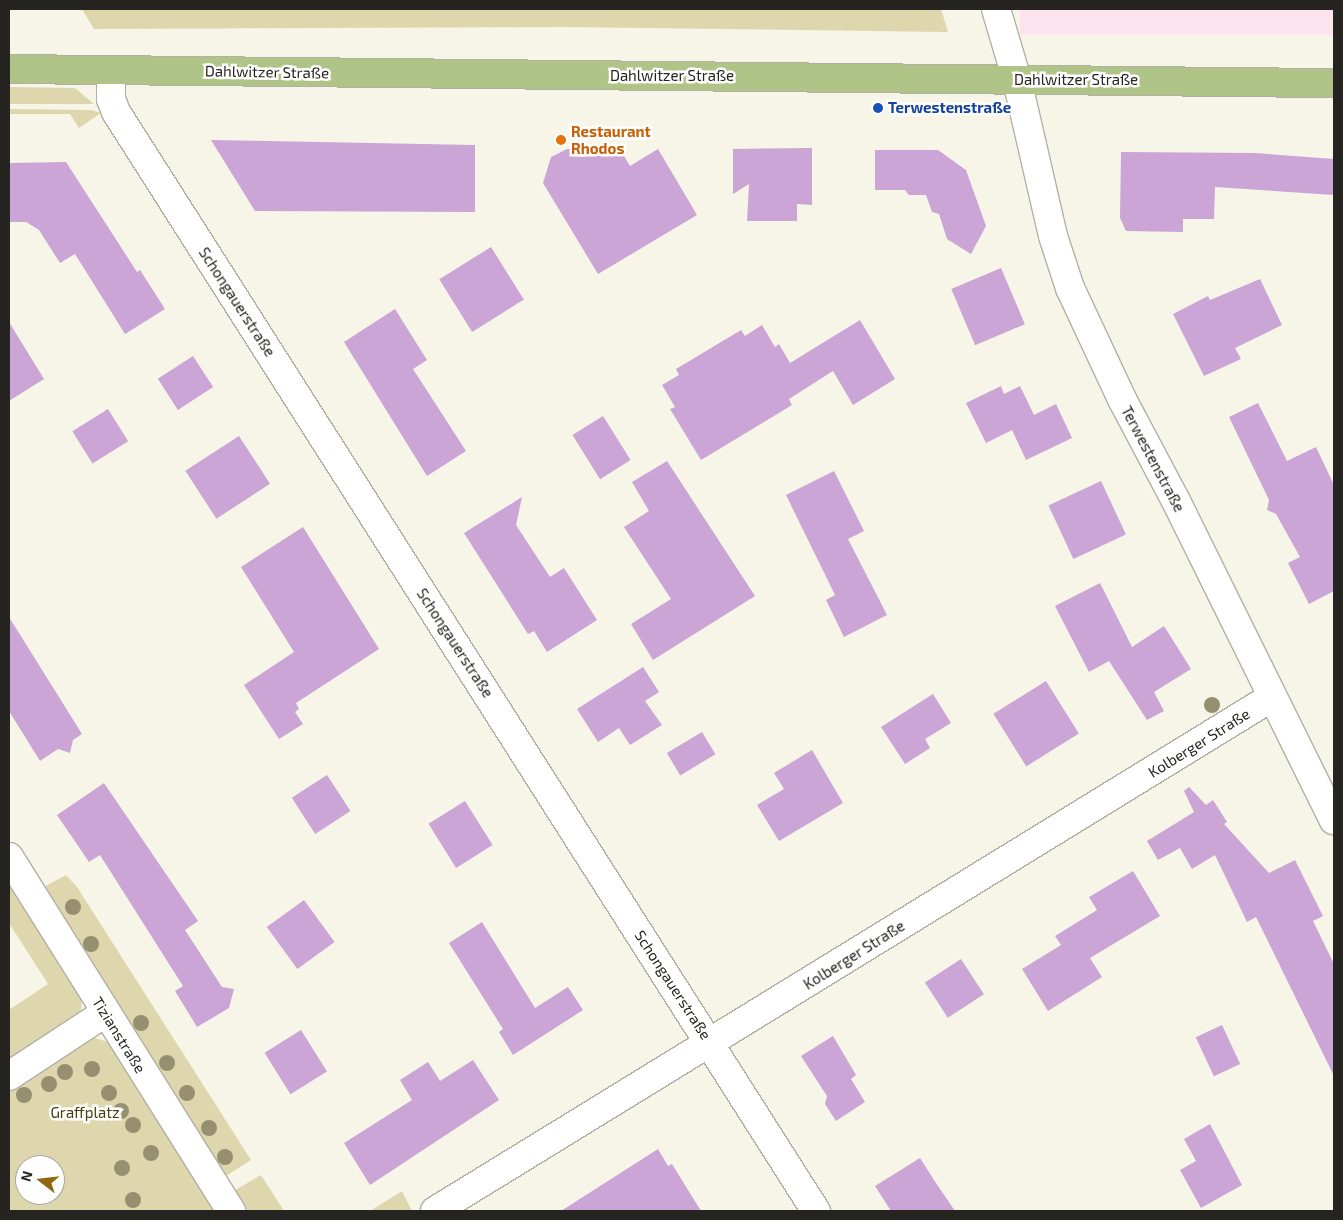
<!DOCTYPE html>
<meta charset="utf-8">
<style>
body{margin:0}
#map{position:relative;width:1343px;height:1220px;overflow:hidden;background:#f7f5e8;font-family:"Exo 2",sans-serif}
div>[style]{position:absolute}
.commercial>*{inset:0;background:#fce3ee;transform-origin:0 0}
.green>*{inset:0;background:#ded7ae}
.building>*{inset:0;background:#caa5d5;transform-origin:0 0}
.roads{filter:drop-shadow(1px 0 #b2b0a4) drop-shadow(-1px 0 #b2b0a4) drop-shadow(0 1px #b2b0a4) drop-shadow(0 -1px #b2b0a4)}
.minor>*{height:28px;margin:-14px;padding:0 14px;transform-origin:14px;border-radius:14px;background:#fff}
.major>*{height:28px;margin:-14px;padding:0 14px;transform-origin:14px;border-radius:14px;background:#b0c488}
.trees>*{width:16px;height:16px;margin:-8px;border-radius:50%;background:#969070}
.dots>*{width:14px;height:14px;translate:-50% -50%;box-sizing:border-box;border:2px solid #fff;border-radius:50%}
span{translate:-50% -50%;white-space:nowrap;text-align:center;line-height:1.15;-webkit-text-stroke:5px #fff;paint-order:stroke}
.street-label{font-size:15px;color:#252420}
.transit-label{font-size:15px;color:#164399;font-weight:700}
.left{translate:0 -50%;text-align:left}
.food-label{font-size:15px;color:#c56008;font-weight:700}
.park-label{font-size:15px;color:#463e0e}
.frame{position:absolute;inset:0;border:10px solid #252420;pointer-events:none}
.north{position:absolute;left:15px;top:1155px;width:50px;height:50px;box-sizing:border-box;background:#fff;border:1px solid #a8a7a6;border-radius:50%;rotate:286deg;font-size:14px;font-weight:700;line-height:20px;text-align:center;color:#252420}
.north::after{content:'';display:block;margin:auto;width:18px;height:22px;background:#8f680e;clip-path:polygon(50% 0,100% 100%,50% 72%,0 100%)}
</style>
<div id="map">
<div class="commercial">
<div style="left:1020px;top:9px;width:314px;height:26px"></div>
</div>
<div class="green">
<div style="clip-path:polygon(82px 9px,941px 9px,948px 32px,562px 27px,94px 29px)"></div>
<div style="clip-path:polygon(9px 87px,75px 88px,94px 104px,9px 104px)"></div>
<div style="clip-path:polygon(9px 109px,92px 110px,101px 113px,79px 128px,70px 114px,9px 114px)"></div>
<div style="clip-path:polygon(9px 873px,82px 994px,81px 1016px,9px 1063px,9px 1010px,48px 984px,9px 923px)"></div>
<div style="clip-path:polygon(66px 875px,77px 887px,251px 1160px,223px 1178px,42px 888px)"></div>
<div style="clip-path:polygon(evenodd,92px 1037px,111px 1043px,219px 1211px,9px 1211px,9px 1092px,92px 1037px,25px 1165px,55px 1165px,55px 1195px,25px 1195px,25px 1165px)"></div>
<div style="clip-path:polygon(261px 1175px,284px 1211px,244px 1211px,232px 1192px)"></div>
<div style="clip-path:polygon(402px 1191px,412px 1211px,370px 1211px)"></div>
</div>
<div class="building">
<div style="clip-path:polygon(211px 140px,475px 145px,475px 212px,255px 211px)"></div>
<div style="clip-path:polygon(809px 148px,812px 148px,812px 205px,797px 204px,797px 221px,747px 221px,749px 184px,733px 194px,733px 149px)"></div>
<div style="clip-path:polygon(567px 149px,620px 149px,630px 166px,658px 149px,697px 215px,598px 274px,543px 183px,551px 157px)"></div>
<div style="clip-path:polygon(875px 150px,938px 150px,966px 170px,986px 226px,971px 254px,947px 239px,939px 214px,932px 212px,926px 195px,909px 195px,905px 190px,875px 190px)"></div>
<div style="clip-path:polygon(1121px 152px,1255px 153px,1334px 159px,1334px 195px,1215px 187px,1214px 219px,1183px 219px,1183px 232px,1126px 231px,1120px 218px)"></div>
<div style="clip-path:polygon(66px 162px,137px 272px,140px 270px,165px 309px,125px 334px,75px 254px,60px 263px,39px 230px,26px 222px,9px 222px,9px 163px)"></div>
<div style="left:491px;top:247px;width:62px;height:61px;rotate:58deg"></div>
<div style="left:1001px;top:268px;width:61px;height:54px;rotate:67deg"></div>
<div style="clip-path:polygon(1260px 279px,1282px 325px,1235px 348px,1241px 359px,1204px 376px,1173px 314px,1208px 296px,1210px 300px)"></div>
<div style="clip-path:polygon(395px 309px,427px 360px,413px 369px,466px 451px,427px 476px,344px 342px)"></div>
<div style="clip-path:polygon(860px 320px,895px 379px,853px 405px,833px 371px,789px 399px,792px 405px,701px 460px,670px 409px,675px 407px,662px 385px,679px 375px,676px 369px,741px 330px,745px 336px,762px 325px,775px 347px,779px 344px,790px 363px)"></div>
<div style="clip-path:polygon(9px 322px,44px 379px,9px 401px)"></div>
<div style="left:193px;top:356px;width:37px;height:42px;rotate:57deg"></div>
<div style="clip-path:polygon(1001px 386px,1004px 394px,1020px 386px,1034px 415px,1056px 404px,1072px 438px,1026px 460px,1012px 430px,986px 443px,966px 403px)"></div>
<div style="clip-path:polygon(1258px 403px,1287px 461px,1316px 447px,1334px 485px,1334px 591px,1309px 604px,1288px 563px,1300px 557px,1276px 514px,1267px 510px,1269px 500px,1229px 417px)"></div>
<div style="left:108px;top:409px;width:38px;height:42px;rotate:58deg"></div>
<div style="left:603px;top:416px;width:52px;height:36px;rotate:58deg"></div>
<div style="left:239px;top:436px;width:57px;height:64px;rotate:57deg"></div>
<div style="clip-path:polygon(667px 461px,755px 596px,653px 660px,631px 624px,671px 599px,624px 527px,649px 511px,632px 482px)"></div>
<div style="clip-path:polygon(834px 471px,864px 531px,848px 539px,887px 615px,844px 637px,826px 600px,835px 595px,786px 495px)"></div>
<div style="left:1101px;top:481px;width:59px;height:58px;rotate:65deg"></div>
<div style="clip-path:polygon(522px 497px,516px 525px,550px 577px,564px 568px,597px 620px,547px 652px,534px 631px,528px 634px,464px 533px)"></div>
<div style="clip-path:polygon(303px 527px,379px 649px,296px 703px,299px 709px,295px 712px,303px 724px,279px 739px,244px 685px,294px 652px,241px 567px)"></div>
<div style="clip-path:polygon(1100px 583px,1132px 647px,1164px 626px,1191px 669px,1154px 692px,1164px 711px,1147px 720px,1109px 661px,1089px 672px,1055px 606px)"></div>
<div style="clip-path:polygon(9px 617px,82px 734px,73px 740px,70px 753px,58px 749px,40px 761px,9px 711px)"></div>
<div style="clip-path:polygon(643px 667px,659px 692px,645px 701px,662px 725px,630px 745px,619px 728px,598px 742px,577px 709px)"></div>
<div style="left:1046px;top:681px;width:62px;height:62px;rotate:58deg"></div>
<div style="clip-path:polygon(933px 694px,951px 723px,925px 739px,930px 748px,905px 764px,881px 727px)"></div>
<div style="left:702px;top:732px;width:26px;height:41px;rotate:59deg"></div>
<div style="clip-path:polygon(812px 750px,843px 803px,779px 841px,757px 805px,784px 789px,774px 773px)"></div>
<div style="left:327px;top:775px;width:43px;height:42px;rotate:57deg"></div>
<div style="clip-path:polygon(104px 783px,198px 921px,185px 930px,222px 987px,234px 989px,229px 1008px,197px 1027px,175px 991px,183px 986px,100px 855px,89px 862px,57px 815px)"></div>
<div style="clip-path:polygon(1189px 787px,1206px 805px,1213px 800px,1227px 822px,1224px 824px,1269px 873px,1295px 860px,1323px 916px,1313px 921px,1334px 964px,1334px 1076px,1256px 917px,1247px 922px,1215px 855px,1192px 869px,1180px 848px,1158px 860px,1147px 841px,1194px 812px,1184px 791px)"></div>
<div style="left:465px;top:801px;width:52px;height:43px;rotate:58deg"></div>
<div style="clip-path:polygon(1133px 871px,1160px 916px,1090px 958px,1102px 977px,1048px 1011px,1022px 969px,1061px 945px,1055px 936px,1097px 910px,1089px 897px)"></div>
<div style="left:304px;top:900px;width:52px;height:46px;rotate:54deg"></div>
<div style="clip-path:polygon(482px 922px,535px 1008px,568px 987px,583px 1010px,513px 1055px,499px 1032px,503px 1029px,449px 943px)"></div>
<div style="left:961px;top:959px;width:42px;height:43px;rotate:57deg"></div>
<div style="left:1222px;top:1025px;width:43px;height:29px;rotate:65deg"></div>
<div style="left:301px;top:1030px;width:49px;height:43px;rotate:58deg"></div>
<div style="clip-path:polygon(833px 1036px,856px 1075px,851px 1079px,865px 1102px,836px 1121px,825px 1104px,827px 1096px,801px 1056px)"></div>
<div style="clip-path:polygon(473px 1060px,499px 1100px,370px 1185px,344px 1143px,412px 1100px,400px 1080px,428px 1062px,440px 1081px)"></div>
<div style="clip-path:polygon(1210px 1124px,1242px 1185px,1201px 1208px,1180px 1170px,1196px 1161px,1184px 1139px)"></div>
<div style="clip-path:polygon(658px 1149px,668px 1166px,672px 1164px,701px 1211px,561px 1211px)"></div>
<div style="clip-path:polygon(920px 1158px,934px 1180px,955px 1211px,891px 1211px,875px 1186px)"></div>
</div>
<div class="roads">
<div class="minor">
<div style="left:996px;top:9px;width:74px;rotate:73.5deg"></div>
<div style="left:1017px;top:80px;width:160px;rotate:77deg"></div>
<div style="left:1053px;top:236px;width:55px;rotate:71.9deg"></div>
<div style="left:1070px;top:288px;width:125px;rotate:64.9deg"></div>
<div style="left:1123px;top:401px;width:113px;rotate:62.1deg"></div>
<div style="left:1176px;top:501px;width:356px;rotate:63.7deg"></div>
<div style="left:111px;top:70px;width:29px;rotate:90deg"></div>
<div style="left:111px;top:99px;width:14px;rotate:69deg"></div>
<div style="left:116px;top:112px;width:1303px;rotate:57.51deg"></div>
<div style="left:9px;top:857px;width:418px;rotate:57.9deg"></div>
<div style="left:9px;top:1076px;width:115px;rotate:-33.3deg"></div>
<div style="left:435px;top:1211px;width:982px;rotate:-31.55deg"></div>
</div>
<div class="major">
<div style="left:9px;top:69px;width:1325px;rotate:0.61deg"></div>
</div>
</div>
<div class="trees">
<div style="left:1212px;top:705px"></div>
<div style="left:73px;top:907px"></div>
<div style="left:91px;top:944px"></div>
<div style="left:141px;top:1023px"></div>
<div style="left:167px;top:1063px"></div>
<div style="left:92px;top:1069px"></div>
<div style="left:65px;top:1072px"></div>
<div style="left:49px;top:1084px"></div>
<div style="left:109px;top:1093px"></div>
<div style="left:187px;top:1093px"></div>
<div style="left:24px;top:1095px"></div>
<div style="left:121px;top:1111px"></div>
<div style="left:133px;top:1125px"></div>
<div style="left:209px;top:1128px"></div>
<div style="left:151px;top:1153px"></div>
<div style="left:225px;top:1157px"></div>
<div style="left:122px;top:1168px"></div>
<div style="left:133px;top:1200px"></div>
</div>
<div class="dots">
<div style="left:878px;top:108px;background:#1a4fb4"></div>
<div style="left:561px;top:140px;background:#e8710a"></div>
</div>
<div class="street-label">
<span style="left:267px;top:72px;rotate:1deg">Dahlwitzer Straße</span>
<span style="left:672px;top:76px">Dahlwitzer Straße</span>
<span style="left:1076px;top:80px">Dahlwitzer Straße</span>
<span style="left:237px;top:302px;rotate:57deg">Schongauerstraße</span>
<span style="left:1153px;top:459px;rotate:62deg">Terwestenstraße</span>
<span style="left:455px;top:643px;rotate:57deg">Schongauerstraße</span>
<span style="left:1199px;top:743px;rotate:-32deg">Kolberger Straße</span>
<span style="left:854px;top:955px;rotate:-32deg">Kolberger Straße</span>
<span style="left:673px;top:985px;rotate:57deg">Schongauerstraße</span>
<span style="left:119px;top:1035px;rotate:58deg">Tizianstraße</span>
</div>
<div class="transit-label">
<span class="left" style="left:888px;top:108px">Terwestenstraße</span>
</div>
<div class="food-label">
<span class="left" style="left:571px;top:140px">Restaurant<br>Rhodos</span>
</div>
<div class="park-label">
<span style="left:85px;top:1113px">Graffplatz</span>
</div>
<div class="frame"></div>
<div class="north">N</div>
</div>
